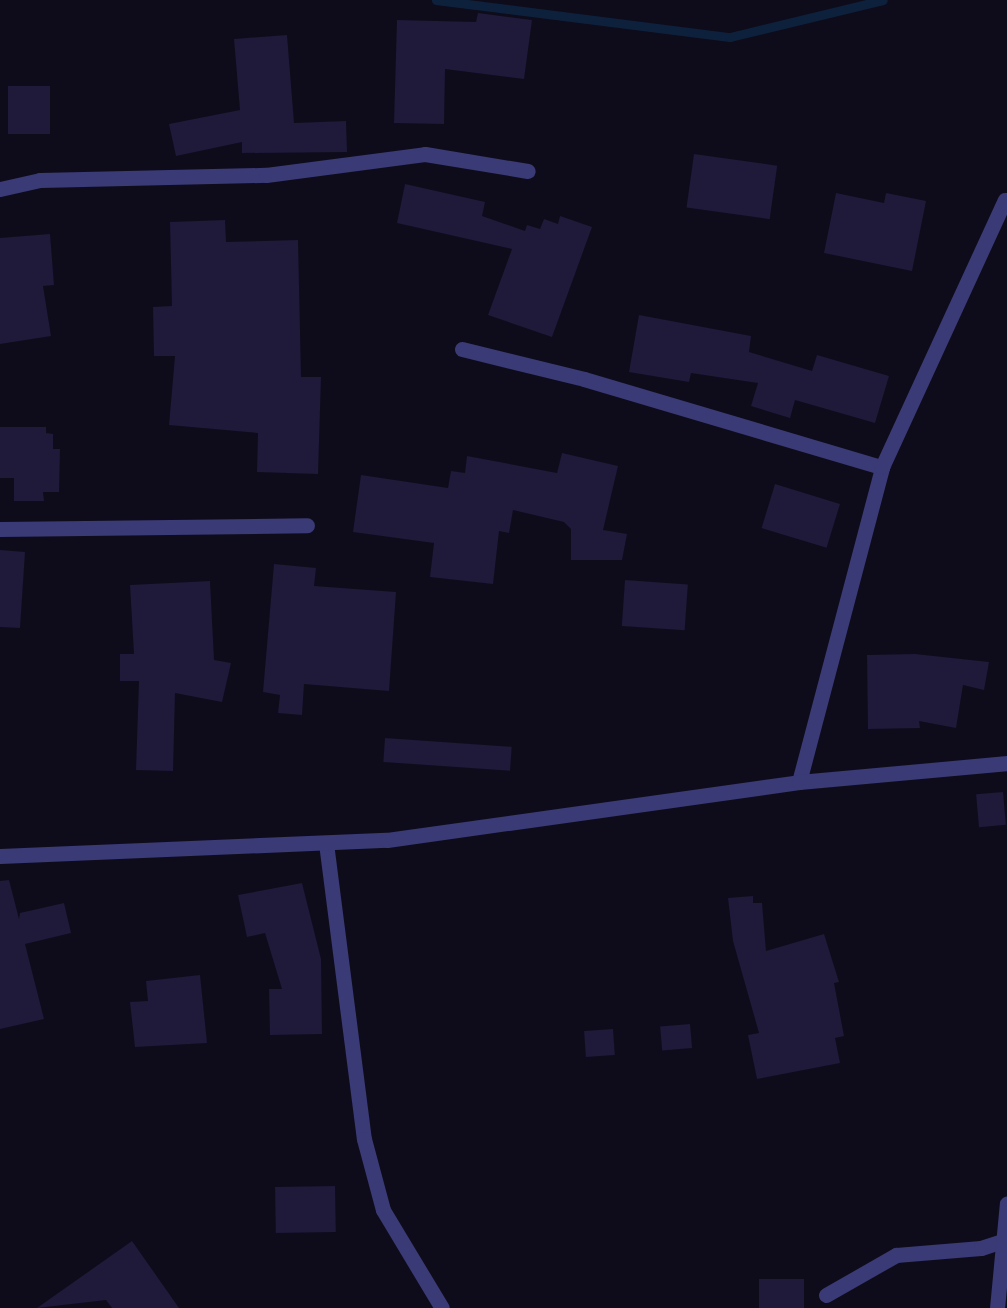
<!DOCTYPE html>
<style>
body{margin:0}
#map{position:relative;width:1007px;height:1308px;overflow:hidden;background:#0e0c1a;font-family:"Work Sans",sans-serif}
div>[style]{position:absolute}
.stream>*{height:9px;margin:-4.5px;padding:0 4.5px;transform-origin:4.5px;border-radius:4.5px;background:#0e213c}
.building>*{inset:0;background:#1f193a;transform-origin:0 0}
.minor>*{height:15px;margin:-7.5px;padding:0 7.5px;transform-origin:7.5px;border-radius:7.5px;background:#3a3a76}
span{translate:-50% -50%;white-space:nowrap;text-align:center;line-height:1.15;-webkit-text-stroke:6px #0e0c1a;paint-order:stroke}
</style>
<div id="map">
<div class="stream">
<div style="left:436px;top:0;width:296px;rotate:7.2deg"></div>
<div style="left:730px;top:37px;width:157px;rotate:-13.6deg"></div>
</div>
<div class="building">
<div style="clip-path:polygon(478px 13px,532px 20px,524px 79px,445px 69px,444px 124px,394px 123px,397px 20px,476px 22px)"></div>
<div style="clip-path:polygon(287px 35px,294px 123px,346px 121px,347px 152px,242px 153px,242px 142px,176px 156px,169px 124px,240px 110px,234px 39px)"></div>
<div style="left:50px;top:86px;width:48px;height:42px;rotate:90deg"></div>
<div style="left:694px;top:154px;width:84px;height:54px;rotate:8deg"></div>
<div style="clip-path:polygon(405px 184px,485px 202px,482px 216px,525px 231px,527px 225px,540px 229px,544px 219px,558px 224px,560px 216px,592px 227px,552px 337px,488px 315px,512px 249px,397px 223px)"></div>
<div style="clip-path:polygon(836px 193px,884px 203px,886px 193px,926px 201px,912px 271px,824px 253px)"></div>
<div style="clip-path:polygon(225px 220px,226px 242px,298px 240px,301px 377px,321px 377px,318px 474px,257px 472px,258px 433px,169px 425px,175px 356px,154px 356px,153px 307px,172px 306px,170px 222px)"></div>
<div style="clip-path:polygon(50px 234px,54px 285px,43px 286px,51px 336px,0 344px,0 238px)"></div>
<div style="clip-path:polygon(639px 315px,751px 336px,749px 352px,812px 371px,817px 355px,889px 376px,875px 423px,795px 400px,790px 418px,751px 406px,758px 383px,691px 373px,689px 382px,629px 372px)"></div>
<div style="clip-path:polygon(0 427px,46px 427px,46px 433px,53px 434px,53px 449px,60px 449px,59px 492px,43px 492px,44px 501px,14px 501px,14px 478px,0 478px)"></div>
<div style="clip-path:polygon(562px 453px,618px 466px,603px 530px,627px 534px,622px 560px,571px 560px,571px 529px,564px 522px,513px 510px,509px 533px,499px 531px,493px 584px,430px 577px,434px 543px,353px 532px,361px 475px,448px 488px,451px 471px,465px 473px,467px 456px,557px 473px)"></div>
<div style="left:775px;top:484px;width:68px;height:46px;rotate:17deg"></div>
<div style="clip-path:polygon(0 550px,25px 552px,20px 628px,0 627px)"></div>
<div style="clip-path:polygon(274px 564px,316px 568px,314px 586px,396px 592px,389px 691px,304px 684px,302px 715px,278px 713px,280px 695px,263px 692px)"></div>
<div style="left:625px;top:580px;width:63px;height:46px;rotate:4deg"></div>
<div style="clip-path:polygon(210px 581px,214px 660px,231px 663px,222px 702px,175px 693px,173px 771px,136px 770px,139px 681px,120px 681px,120px 654px,134px 654px,130px 585px)"></div>
<div style="clip-path:polygon(915px 654px,989px 662px,984px 690px,963px 685px,956px 728px,919px 721px,920px 728px,868px 729px,867px 655px)"></div>
<div style="left:385px;top:738px;width:127px;height:24px;rotate:4deg"></div>
<div style="left:1003px;top:792px;width:33px;height:27px;rotate:85deg"></div>
<div style="clip-path:polygon(9px 880px,19px 919px,20px 913px,64px 903px,71px 933px,25px 944px,44px 1019px,0 1029px,0 881px)"></div>
<div style="clip-path:polygon(302px 883px,321px 959px,322px 1034px,270px 1035px,269px 989px,282px 989px,265px 933px,247px 937px,238px 895px)"></div>
<div style="clip-path:polygon(753px 896px,753px 903px,762px 903px,766px 951px,824px 934px,839px 982px,834px 983px,844px 1036px,835px 1038px,840px 1063px,757px 1079px,748px 1035px,759px 1033px,733px 941px,728px 898px)"></div>
<div style="clip-path:polygon(200px 975px,207px 1043px,135px 1047px,130px 1002px,148px 1001px,146px 981px)"></div>
<div style="left:690px;top:1024px;width:24px;height:30px;rotate:85deg"></div>
<div style="left:613px;top:1029px;width:26px;height:29px;rotate:86deg"></div>
<div style="left:335px;top:1186px;width:46px;height:60px;rotate:89deg"></div>
<div style="clip-path:polygon(132px 1241px,179px 1308px,112px 1308px,106px 1300px,37px 1308px)"></div>
<div style="left:759px;top:1279px;width:45px;height:29px"></div>
</div>
<div class="minor">
<div style="left:0;top:189px;width:41px;rotate:-12.7deg"></div>
<div style="left:40px;top:180px;width:226px;rotate:-1.3deg"></div>
<div style="left:266px;top:175px;width:160px;rotate:-7.5deg"></div>
<div style="left:425px;top:154px;width:104px;rotate:9.4deg"></div>
<div style="left:462px;top:349px;width:126px;rotate:13.8deg"></div>
<div style="left:584px;top:379px;width:311px;rotate:16.5deg"></div>
<div style="left:0;top:529px;width:307px;rotate:-0.7deg"></div>
<div style="left:799px;top:782px;width:326px;rotate:-75.2deg"></div>
<div style="left:882px;top:467px;width:294px;rotate:-65.3deg"></div>
<div style="left:326px;top:843px;width:298px;rotate:82.7deg"></div>
<div style="left:364px;top:1139px;width:73px;rotate:75deg"></div>
<div style="left:383px;top:1210px;width:114px;rotate:59deg"></div>
<div style="left:0;top:856px;width:387px;rotate:-2.4deg"></div>
<div style="left:387px;top:840px;width:416px;rotate:-8deg"></div>
<div style="left:799px;top:782px;width:209px;rotate:-5.2deg"></div>
<div style="left:826px;top:1295px;width:81px;rotate:-29.7deg"></div>
<div style="left:896px;top:1255px;width:85px;rotate:-4.7deg"></div>
<div style="left:981px;top:1248px;width:22px;rotate:-18deg"></div>
<div style="left:997px;top:1308px;width:105px;rotate:-84.6deg"></div>
</div>
</div>
